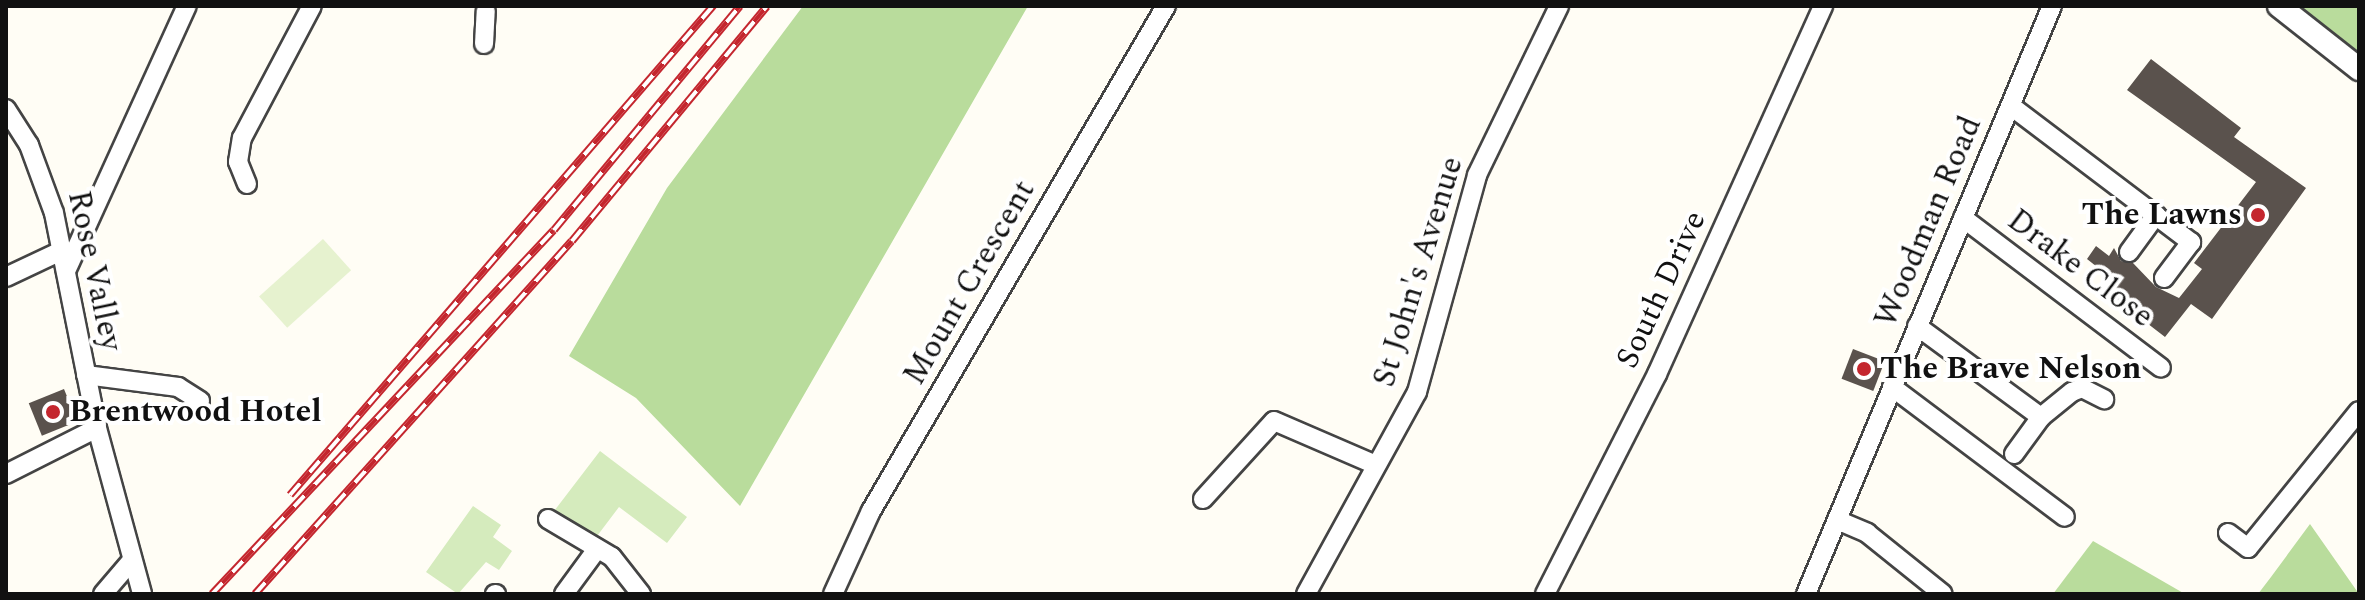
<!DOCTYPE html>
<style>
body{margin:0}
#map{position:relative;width:2365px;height:600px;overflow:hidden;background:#fffdf5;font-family:Spectral,serif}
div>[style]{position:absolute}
.green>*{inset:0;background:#d5ebbd}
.forest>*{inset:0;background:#b9dc9c}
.pitch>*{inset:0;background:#e6f2cf;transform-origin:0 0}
.building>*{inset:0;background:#5a524d;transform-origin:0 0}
.roads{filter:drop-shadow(2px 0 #444) drop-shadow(-2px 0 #444) drop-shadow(0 2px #444) drop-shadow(0 -2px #444)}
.minor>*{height:18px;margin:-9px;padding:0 9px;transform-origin:9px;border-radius:9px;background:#fff}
.tertiary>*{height:22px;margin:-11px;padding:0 11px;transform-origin:11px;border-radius:11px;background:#fff}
.rail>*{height:8px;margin-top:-4px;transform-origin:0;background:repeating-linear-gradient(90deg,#fff 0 15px,#c4262e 0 30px);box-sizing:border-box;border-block:2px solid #c4262e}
.dots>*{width:22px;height:22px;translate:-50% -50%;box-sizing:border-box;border:4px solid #fff;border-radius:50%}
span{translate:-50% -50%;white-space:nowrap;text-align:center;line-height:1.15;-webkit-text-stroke:8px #fff;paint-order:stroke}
.poi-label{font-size:32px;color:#111;font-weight:700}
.right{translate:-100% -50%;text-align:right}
.left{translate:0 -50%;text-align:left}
.street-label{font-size:32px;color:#111}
.frame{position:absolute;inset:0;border:8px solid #111;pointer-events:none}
</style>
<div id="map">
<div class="green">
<div style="clip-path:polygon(600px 451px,687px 517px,667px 543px,619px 507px,588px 548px,548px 519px)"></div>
<div style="clip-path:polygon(473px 506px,501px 525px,493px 537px,512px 551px,499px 570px,486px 562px,458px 594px,426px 572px)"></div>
</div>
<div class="forest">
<div style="clip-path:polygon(803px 6px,1028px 6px,740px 506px,636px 398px,569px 356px,667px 188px)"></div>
<div style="clip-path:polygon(2269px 6px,2359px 6px,2359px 74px)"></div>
<div style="clip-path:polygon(2310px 524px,2359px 594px,2258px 594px,2271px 577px)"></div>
<div style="clip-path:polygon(2093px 541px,2185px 594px,2053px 594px)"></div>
</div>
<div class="pitch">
<div style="left:323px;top:239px;width:42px;height:86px;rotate:48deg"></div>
</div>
<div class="building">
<div style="clip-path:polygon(2151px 59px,2241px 128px,2234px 137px,2306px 188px,2212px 319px,2191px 304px,2165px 337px,2108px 293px,2116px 282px,2087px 259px,2096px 246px,2109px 256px,2114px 248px,2121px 261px,2133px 263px,2156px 287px,2179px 298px,2202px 269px,2194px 263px,2256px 182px,2127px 90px)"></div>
<div style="left:1853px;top:349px;width:34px;height:32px;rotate:21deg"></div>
<div style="left:64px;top:389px;width:35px;height:38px;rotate:68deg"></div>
</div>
<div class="roads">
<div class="minor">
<div style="left:484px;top:44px;width:33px;rotate:-87deg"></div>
<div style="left:2011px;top:106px;width:226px;rotate:37.1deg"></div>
<div style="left:2191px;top:242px;width:45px;rotate:126.9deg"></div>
<div style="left:6px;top:109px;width:43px;rotate:57.4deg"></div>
<div style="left:29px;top:145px;width:72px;rotate:69.8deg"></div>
<div style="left:54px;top:213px;width:219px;rotate:78.7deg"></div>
<div style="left:97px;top:428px;width:172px;rotate:74.8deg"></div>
<div style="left:247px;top:184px;width:24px;rotate:-112deg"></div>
<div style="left:238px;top:162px;width:24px;rotate:-81deg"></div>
<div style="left:242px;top:138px;width:149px;rotate:-62.1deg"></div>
<div style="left:1963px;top:218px;width:248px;rotate:37.1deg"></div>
<div style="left:2129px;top:252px;width:46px;rotate:-53.9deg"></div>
<div style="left:66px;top:271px;width:291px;rotate:-65.5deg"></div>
<div style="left:6px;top:277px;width:61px;rotate:-25.3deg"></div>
<div style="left:1917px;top:326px;width:154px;rotate:36.3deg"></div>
<div style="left:86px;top:375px;width:93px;rotate:7.4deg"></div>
<div style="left:178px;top:387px;width:26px;rotate:32deg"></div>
<div style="left:1892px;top:387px;width:216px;rotate:36.9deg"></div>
<div style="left:2014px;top:454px;width:46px;rotate:-53.9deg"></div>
<div style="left:2041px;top:417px;width:40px;rotate:-39deg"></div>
<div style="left:2072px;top:392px;width:11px;rotate:-22deg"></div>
<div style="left:2082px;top:388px;width:25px;rotate:27deg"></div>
<div style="left:6px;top:474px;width:102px;rotate:-26.8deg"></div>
<div style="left:1203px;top:499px;width:105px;rotate:-47.7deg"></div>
<div style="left:1274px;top:421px;width:111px;rotate:23.3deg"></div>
<div style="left:548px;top:519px;width:74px;rotate:30.7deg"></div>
<div style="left:612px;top:557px;width:47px;rotate:51.9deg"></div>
<div style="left:1837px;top:520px;width:33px;rotate:23deg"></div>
<div style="left:1867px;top:533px;width:97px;rotate:38.8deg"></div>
<div style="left:2228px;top:533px;width:25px;rotate:37deg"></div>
<div style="left:2248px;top:548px;width:176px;rotate:-51deg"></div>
<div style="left:103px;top:594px;width:45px;rotate:-49.5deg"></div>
<div style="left:495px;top:594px;width:1px"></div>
<div style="left:564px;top:594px;width:56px;rotate:-53.7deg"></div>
<div style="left:833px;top:594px;width:91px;rotate:-65.4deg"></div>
<div style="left:871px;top:511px;width:585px;rotate:-59.71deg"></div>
<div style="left:1306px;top:594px;width:230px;rotate:-61.2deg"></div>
<div style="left:1417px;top:392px;width:225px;rotate:-74.5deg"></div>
<div style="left:1477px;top:175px;width:188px;rotate:-64.1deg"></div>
<div style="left:1545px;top:594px;width:247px;rotate:-63deg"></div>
<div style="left:1657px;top:374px;width:404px;rotate:-65.7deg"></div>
<div style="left:1806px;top:594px;width:637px;rotate:-67.3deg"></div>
</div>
<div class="tertiary">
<div style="left:2279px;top:6px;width:102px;rotate:38.2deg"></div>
</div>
</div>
<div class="rail">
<div style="left:290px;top:495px;width:647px;rotate:-49.14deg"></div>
<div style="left:212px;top:594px;width:499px;rotate:-46.8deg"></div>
<div style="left:554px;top:230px;width:291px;rotate:-50.3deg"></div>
<div style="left:255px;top:594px;width:474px;rotate:-48.1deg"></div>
<div style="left:572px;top:241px;width:305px;rotate:-50.3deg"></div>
</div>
<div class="dots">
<div style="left:2258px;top:215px;background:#c4262e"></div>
<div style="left:1864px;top:369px;background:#c4262e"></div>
<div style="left:53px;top:412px;background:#c4262e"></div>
</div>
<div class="poi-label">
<span class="right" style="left:2242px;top:215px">The Lawns</span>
<span class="left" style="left:1880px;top:369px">The Brave Nelson</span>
<span class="left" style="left:69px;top:412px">Brentwood Hotel</span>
</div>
<div class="street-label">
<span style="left:1929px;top:222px;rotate:-67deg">Woodman Road</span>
<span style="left:2080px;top:269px;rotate:37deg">Drake Close</span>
<span style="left:94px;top:271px;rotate:78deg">Rose Valley</span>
<span style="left:1419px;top:272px;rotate:-73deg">St John's Avenue</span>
<span style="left:970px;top:283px;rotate:-60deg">Mount Crescent</span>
<span style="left:1662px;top:290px;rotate:-65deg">South Drive</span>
</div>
<div class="frame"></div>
</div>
